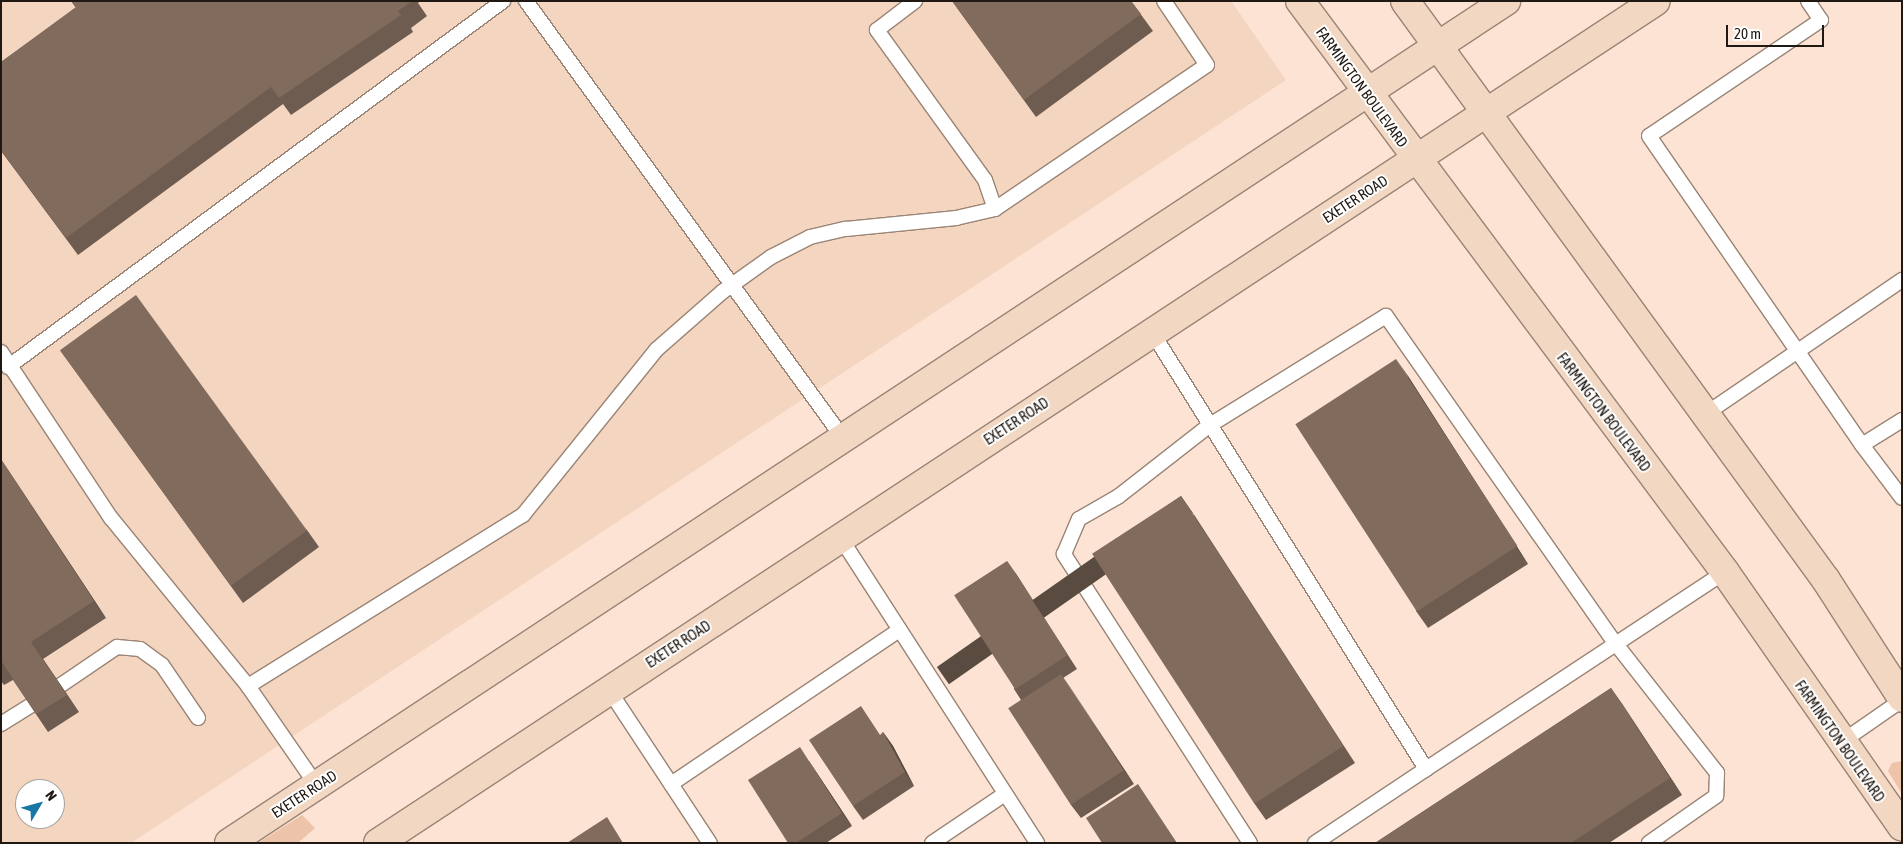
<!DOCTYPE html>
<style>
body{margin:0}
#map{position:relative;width:1903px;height:844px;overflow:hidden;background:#fce3d3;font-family:"Asap Condensed",sans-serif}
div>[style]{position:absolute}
.built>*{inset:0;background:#f4d5c0}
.green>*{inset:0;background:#edc4a9}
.roads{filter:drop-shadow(1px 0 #9a8475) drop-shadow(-1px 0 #9a8475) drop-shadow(0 1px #9a8475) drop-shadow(0 -1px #9a8475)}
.lane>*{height:14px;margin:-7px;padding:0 7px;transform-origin:7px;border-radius:7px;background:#fff}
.secondary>*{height:28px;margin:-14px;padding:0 14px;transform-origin:14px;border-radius:14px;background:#f2d8c3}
.wall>*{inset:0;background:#6e5c50}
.shaded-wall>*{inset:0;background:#5a4b41;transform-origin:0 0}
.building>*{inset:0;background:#806b5d;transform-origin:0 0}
span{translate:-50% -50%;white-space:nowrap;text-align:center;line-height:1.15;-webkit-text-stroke:4px #fff;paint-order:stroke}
.street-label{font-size:15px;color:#201812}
.frame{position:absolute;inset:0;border:2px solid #201812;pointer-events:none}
.north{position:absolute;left:15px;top:779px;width:50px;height:50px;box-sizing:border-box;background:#fff;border:1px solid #a6a3a0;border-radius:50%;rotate:53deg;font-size:14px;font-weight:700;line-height:20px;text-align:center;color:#201812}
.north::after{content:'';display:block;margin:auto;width:18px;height:22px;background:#1877a4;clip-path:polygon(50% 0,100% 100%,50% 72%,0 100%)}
.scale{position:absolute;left:1726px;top:25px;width:98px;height:22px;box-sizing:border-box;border:2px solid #201812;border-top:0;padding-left:6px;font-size:15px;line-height:18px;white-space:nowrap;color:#201812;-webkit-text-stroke:4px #fff;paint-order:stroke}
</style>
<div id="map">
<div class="built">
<div style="clip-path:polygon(evenodd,1px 1px,1231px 1px,1286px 80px,131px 843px,1px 843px,1px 1px,25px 789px,55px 789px,55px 819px,25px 819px,25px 789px)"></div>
</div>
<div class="green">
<div style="clip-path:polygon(1902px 761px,1902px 794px,1888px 771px,1892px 763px)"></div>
<div style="clip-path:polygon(302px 815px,315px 828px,298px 843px,258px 843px)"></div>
</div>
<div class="roads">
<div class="lane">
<div style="left:526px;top:1px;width:540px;rotate:54.04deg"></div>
<div style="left:1808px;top:1px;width:23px;rotate:56deg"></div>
<div style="left:1821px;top:20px;width:207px;rotate:146deg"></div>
<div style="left:1649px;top:136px;width:375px;rotate:55.4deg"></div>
<div style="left:995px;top:209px;width:256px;rotate:-34.2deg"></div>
<div style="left:1207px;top:65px;width:77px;rotate:-123.9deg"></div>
<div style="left:1152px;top:332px;width:516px;rotate:57.91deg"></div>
<div style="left:1426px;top:769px;width:358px;rotate:-33.4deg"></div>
<div style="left:1px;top:352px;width:199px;rotate:56.5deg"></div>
<div style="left:111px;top:518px;width:217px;rotate:50.8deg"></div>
<div style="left:248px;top:686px;width:121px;rotate:55.4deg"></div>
<div style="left:8px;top:367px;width:616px;rotate:-36.48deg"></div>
<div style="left:1704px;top:415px;width:240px;rotate:-34.3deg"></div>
<div style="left:1902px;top:420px;width:47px;rotate:148deg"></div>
<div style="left:1862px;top:445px;width:66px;rotate:53deg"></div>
<div style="left:840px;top:537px;width:364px;rotate:57.2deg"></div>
<div style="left:61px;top:685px;width:68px;rotate:-34.2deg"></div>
<div style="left:117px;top:647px;width:23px;rotate:5deg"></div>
<div style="left:140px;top:649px;width:27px;rotate:36deg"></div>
<div style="left:162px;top:665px;width:64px;rotate:55.8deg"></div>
<div style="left:248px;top:686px;width:324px;rotate:-31.9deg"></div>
<div style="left:523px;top:515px;width:212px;rotate:-51.1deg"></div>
<div style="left:656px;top:350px;width:88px;rotate:-41.3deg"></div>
<div style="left:722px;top:292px;width:60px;rotate:-35.5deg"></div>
<div style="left:771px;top:257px;width:44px;rotate:-27.1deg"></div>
<div style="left:810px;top:237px;width:37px;rotate:-13deg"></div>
<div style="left:846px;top:229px;width:111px;rotate:-5.7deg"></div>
<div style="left:956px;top:218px;width:40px;rotate:-13deg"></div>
<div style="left:995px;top:209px;width:31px;rotate:-109deg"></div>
<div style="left:985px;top:180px;width:185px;rotate:-125.8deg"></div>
<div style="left:877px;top:30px;width:48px;rotate:-37.3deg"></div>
<div style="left:609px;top:690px;width:183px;rotate:56.6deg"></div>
<div style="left:1px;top:724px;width:36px;rotate:-32deg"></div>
<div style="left:1840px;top:743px;width:75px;rotate:-34.7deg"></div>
<div style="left:671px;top:784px;width:275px;rotate:-34deg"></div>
<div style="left:932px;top:843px;width:88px;rotate:-33.9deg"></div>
<div style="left:1250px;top:843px;width:344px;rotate:-122.8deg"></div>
<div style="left:1064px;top:554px;width:38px;rotate:-67deg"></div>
<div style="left:1079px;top:519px;width:46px;rotate:-29.9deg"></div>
<div style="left:1119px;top:496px;width:115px;rotate:-38deg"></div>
<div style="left:1210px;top:425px;width:207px;rotate:-31.8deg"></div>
<div style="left:1386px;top:316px;width:401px;rotate:55deg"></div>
<div style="left:1616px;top:644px;width:164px;rotate:51.9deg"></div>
<div style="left:1717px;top:773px;width:23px;rotate:92deg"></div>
<div style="left:1716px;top:796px;width:82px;rotate:145deg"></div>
<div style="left:1315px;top:843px;width:133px;rotate:-33.7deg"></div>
</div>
<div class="secondary">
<div style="left:1300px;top:1px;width:712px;rotate:53.34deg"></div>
<div style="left:1725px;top:572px;width:310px;rotate:55.2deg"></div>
<div style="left:1405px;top:1px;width:716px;rotate:53.98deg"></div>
<div style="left:1826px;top:580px;width:140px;rotate:57.2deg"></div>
<div style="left:229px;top:843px;width:1530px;rotate:-33.4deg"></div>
<div style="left:378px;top:843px;width:1530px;rotate:-33.38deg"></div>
</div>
</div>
<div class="wall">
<div style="clip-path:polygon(71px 1px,420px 1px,418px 3px,427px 16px,411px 28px,413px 32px,291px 115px,283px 104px,78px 255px,1px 151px,1px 62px,76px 8px)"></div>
<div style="clip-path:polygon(952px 1px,1131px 1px,1153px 31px,1036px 117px)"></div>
<div style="clip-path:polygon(60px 350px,307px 530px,319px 547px,243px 603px)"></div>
<div style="clip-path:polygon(1408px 376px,1528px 564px,1428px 628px,1416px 611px)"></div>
<div style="clip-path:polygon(1px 459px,106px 618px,43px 659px,79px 712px,48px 732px,13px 680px,4px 685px,1px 681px)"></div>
<div style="clip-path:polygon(1193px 513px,1355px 763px,1266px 820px,1254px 803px)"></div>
<div style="clip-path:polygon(1007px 561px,1077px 669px,1063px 678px,1134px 784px,1081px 818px,1071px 805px,1021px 700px,1014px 689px)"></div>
<div style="clip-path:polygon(1611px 688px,1682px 795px,1609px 843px,1375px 843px)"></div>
<div style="clip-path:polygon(883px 732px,893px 746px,914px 786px,863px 820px,853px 806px,881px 735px)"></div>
<div style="clip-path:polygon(809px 761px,852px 826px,826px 843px,788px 843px)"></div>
</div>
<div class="shaded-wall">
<div style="clip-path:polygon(1396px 359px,1408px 376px,1528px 564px,1516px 547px)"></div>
<div style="clip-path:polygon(1px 459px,106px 618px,94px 601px)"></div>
<div style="left:1181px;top:496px;width:21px;height:298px;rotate:55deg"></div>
<div style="clip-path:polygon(1007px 561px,1017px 575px,1077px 669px,1068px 655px)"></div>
<div style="clip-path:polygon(31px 642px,43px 659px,79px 712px,67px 695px)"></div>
<div style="clip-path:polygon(1061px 674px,1070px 687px,1134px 784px,1124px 770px)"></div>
<div style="clip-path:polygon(1611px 688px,1623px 705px,1682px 795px,1670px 778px)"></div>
<div style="clip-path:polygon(883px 732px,893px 746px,914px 786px,905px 772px)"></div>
<div style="clip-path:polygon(800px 747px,809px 761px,852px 826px,842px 813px)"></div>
</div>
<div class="building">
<div style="clip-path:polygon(72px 1px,412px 1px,398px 11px,401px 15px,279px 98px,271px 87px,66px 238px,1px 150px,1px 62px,76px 7px)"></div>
<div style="clip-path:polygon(952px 1px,1131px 1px,1141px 14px,1024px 100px)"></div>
<div style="left:136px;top:295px;width:291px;height:94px;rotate:54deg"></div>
<div style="left:1396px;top:359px;width:223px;height:120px;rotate:57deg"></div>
<div style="clip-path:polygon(1px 460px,94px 601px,31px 642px,67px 695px,36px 714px,2px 662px,1px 662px)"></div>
<div style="left:1181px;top:496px;width:298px;height:106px;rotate:57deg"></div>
<div style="left:1007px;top:561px;width:112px;height:63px;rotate:57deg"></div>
<div style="left:1061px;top:674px;width:115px;height:63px;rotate:57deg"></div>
<div style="clip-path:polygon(1611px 688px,1670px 778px,1571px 843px,1375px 843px)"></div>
<div style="clip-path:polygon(861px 706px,880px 735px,883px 732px,905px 772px,853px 806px,809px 740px)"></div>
<div style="clip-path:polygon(800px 747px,842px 813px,796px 843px,788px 843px,748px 780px)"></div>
<div style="clip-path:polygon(1138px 784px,1177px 843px,1102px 843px,1086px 818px)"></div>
<div style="clip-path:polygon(607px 817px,623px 843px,567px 843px)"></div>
</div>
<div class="street-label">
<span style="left:1362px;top:87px;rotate:54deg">FARMINGTON BOULEVARD</span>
<span style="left:1355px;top:199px;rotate:-33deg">EXETER ROAD</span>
<span style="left:1604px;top:412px;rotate:53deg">FARMINGTON BOULEVARD</span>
<span style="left:1016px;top:421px;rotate:-33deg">EXETER ROAD</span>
<span style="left:678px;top:644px;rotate:-33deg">EXETER ROAD</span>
<span style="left:1840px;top:741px;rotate:55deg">FARMINGTON BOULEVARD</span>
<span style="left:304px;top:794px;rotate:-33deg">EXETER ROAD</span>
</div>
<div class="frame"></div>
<div class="north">N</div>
<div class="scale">20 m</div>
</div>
